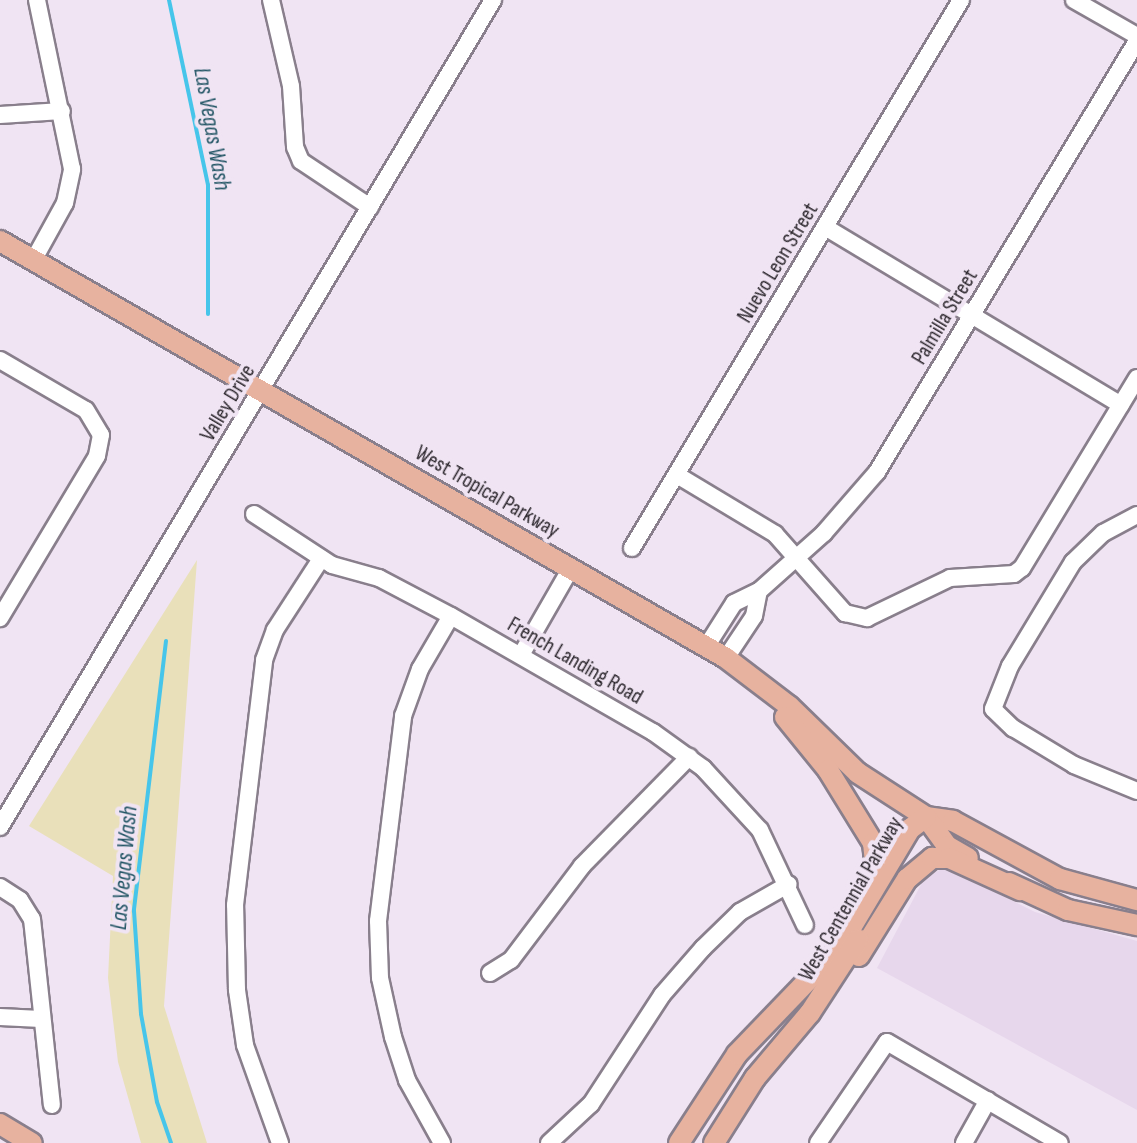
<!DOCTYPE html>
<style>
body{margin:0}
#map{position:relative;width:1137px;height:1143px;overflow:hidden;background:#f0e4f3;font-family:"Sofia Sans Condensed",sans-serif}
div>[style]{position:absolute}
.built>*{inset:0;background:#e7d7ec}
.sand>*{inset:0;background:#e9e0ba}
.stream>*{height:4px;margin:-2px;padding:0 2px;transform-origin:2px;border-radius:2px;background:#46c5ea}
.roads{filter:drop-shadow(2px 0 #897f8c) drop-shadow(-2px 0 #897f8c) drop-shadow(0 2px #897f8c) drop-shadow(0 -2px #897f8c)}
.minor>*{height:16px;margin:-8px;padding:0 8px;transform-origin:8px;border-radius:8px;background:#fff}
.major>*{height:20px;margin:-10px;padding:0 10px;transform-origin:10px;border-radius:10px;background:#e7b29f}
span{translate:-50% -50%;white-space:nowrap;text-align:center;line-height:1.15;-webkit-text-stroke:8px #f0e4f3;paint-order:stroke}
.street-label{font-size:22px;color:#2d282e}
.water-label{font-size:24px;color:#225565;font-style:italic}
</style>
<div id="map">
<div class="built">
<div style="clip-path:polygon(946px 867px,1035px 912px,1137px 941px,1137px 1110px,877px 968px,925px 877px)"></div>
</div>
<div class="sand">
<div style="clip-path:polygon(197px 560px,164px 1006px,207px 1143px,141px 1143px,118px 1062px,108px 978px,113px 876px,29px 826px)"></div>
</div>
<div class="stream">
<div style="left:169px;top:0;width:189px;rotate:78.1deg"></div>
<div style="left:208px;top:185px;width:129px;rotate:90deg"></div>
<div style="left:166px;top:641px;width:272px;rotate:96.8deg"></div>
<div style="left:134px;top:911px;width:103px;rotate:86.1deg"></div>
<div style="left:141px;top:1014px;width:89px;rotate:79.7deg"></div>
<div style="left:157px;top:1102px;width:43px;rotate:71.1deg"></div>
</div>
<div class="roads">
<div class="minor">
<div style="left:271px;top:0;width:88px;rotate:76.9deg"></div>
<div style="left:291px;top:86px;width:61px;rotate:86.2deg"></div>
<div style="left:295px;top:147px;width:15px;rotate:67deg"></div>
<div style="left:301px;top:161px;width:83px;rotate:33.7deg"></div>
<div style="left:1074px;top:0;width:73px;rotate:29.7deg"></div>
<div style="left:0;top:115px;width:62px;rotate:-3.7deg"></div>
<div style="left:825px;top:227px;width:345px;rotate:31deg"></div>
<div style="left:33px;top:261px;width:66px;rotate:-61.1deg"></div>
<div style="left:65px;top:203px;width:35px;rotate:-78deg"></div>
<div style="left:72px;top:169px;width:173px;rotate:-101.7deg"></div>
<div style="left:0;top:360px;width:99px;rotate:30.2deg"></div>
<div style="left:86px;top:410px;width:29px;rotate:59deg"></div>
<div style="left:101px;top:435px;width:21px;rotate:101deg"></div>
<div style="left:97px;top:456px;width:189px;rotate:120.9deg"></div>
<div style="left:677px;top:475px;width:114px;rotate:31deg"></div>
<div style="left:775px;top:534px;width:106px;rotate:48.5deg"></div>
<div style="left:845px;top:613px;width:23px;rotate:13deg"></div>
<div style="left:867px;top:618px;width:92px;rotate:-25.7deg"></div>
<div style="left:950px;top:578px;width:64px;rotate:-3.6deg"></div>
<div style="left:1014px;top:574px;width:10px;rotate:-37deg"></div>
<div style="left:1022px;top:568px;width:222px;rotate:-58.8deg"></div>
<div style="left:254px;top:514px;width:93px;rotate:33.2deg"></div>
<div style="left:332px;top:565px;width:49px;rotate:15.5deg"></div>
<div style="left:379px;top:578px;width:81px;rotate:27.8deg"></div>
<div style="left:451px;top:616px;width:233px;rotate:29.9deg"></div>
<div style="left:653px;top:732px;width:62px;rotate:35.8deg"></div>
<div style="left:703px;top:768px;width:84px;rotate:47.4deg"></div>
<div style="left:760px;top:830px;width:105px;rotate:64.7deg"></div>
<div style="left:1137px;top:515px;width:38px;rotate:152deg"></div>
<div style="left:1103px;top:533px;width:42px;rotate:136deg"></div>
<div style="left:1073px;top:562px;width:122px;rotate:121.2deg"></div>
<div style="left:1010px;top:666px;width:46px;rotate:111.6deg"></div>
<div style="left:993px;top:709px;width:28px;rotate:44deg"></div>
<div style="left:1013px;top:728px;width:71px;rotate:31.2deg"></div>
<div style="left:1074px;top:765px;width:68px;rotate:22.4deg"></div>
<div style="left:632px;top:548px;width:639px;rotate:-59.02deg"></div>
<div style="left:706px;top:647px;width:52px;rotate:-57.5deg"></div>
<div style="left:734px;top:603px;width:28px;rotate:-26deg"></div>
<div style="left:759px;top:591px;width:87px;rotate:-41.7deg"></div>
<div style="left:824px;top:533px;width:81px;rotate:-49deg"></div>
<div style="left:877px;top:472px;width:503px;rotate:-58.9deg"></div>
<div style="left:521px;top:655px;width:100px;rotate:-60.1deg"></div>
<div style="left:726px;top:658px;width:50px;rotate:-56.3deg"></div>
<div style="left:754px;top:616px;width:25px;rotate:-79deg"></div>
<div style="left:0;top:827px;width:963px;rotate:-59.2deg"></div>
<div style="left:0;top:887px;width:24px;rotate:33deg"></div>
<div style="left:20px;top:900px;width:22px;rotate:58deg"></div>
<div style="left:32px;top:919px;width:187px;rotate:83.9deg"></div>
<div style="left:490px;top:973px;width:25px;rotate:-32deg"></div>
<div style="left:511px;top:960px;width:118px;rotate:-52.9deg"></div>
<div style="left:582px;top:866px;width:153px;rotate:-45.5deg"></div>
<div style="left:0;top:1017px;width:41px;rotate:2.8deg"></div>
<div style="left:280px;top:1143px;width:104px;rotate:-109.7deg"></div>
<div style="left:245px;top:1045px;width:56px;rotate:-98.3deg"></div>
<div style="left:237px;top:990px;width:85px;rotate:-91.3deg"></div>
<div style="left:235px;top:905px;width:247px;rotate:-83.2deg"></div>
<div style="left:264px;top:660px;width:32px;rotate:-70deg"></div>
<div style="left:275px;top:630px;width:85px;rotate:-57.1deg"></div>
<div style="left:442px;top:1143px;width:72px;rotate:-119.1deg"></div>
<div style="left:407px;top:1080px;width:45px;rotate:-108deg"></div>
<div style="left:393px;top:1037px;width:60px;rotate:-102.4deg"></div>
<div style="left:380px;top:978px;width:57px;rotate:-92deg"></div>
<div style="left:378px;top:921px;width:207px;rotate:-83deg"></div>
<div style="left:403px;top:716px;width:50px;rotate:-70.1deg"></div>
<div style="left:420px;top:669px;width:61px;rotate:-59.7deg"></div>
<div style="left:549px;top:1143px;width:57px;rotate:-42.9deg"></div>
<div style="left:591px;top:1104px;width:130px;rotate:-56.9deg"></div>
<div style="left:662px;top:995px;width:62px;rotate:-48.9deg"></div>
<div style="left:703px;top:948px;width:52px;rotate:-44.2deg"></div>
<div style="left:740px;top:912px;width:56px;rotate:-29.7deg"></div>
<div style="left:818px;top:1143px;width:122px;rotate:-55.7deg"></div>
<div style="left:887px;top:1042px;width:200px;rotate:30.3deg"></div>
<div style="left:964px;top:1143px;width:49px;rotate:-60.8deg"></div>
</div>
<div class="major">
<div style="left:0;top:241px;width:837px;rotate:29.87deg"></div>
<div style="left:726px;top:658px;width:79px;rotate:37.3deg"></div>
<div style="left:789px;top:706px;width:96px;rotate:44.2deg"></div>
<div style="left:858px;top:773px;width:81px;rotate:32.9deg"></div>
<div style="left:926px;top:817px;width:27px;rotate:8deg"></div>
<div style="left:953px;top:821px;width:122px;rotate:28.5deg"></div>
<div style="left:1060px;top:879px;width:80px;rotate:15.3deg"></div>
<div style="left:785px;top:717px;width:68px;rotate:50.9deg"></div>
<div style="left:828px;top:770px;width:86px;rotate:58.3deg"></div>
<div style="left:873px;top:843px;width:37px;rotate:84deg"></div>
<div style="left:926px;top:817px;width:36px;rotate:54deg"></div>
<div style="left:947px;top:846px;width:24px;rotate:30deg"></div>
<div style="left:1009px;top:883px;width:65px;rotate:24.6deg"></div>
<div style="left:1068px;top:910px;width:71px;rotate:12.3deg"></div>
<div style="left:859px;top:956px;width:91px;rotate:-58.1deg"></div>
<div style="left:907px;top:879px;width:33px;rotate:-40deg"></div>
<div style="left:932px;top:858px;width:17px"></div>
<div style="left:949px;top:858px;width:78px;rotate:24.3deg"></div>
<div style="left:0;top:1124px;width:37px;rotate:31deg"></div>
<div style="left:679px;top:1143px;width:106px;rotate:-56.9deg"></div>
<div style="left:737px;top:1054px;width:147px;rotate:-46.1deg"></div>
<div style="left:839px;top:948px;width:139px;rotate:-59.2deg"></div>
<div style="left:910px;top:829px;width:20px;rotate:-37deg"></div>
<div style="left:714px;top:1143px;width:77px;rotate:-57.8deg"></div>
<div style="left:755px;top:1078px;width:85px;rotate:-49.8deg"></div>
<div style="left:810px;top:1013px;width:88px;rotate:-57deg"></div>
</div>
</div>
<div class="street-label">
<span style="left:778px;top:263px;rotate:-59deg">Nuevo Leon Street</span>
<span style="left:945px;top:317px;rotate:-59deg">Palmilla Street</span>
<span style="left:228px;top:403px;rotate:-59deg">Valley Drive</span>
<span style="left:487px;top:492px;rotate:30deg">West Tropical Parkway</span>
<span style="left:575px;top:661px;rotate:30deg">French Landing Road</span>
<span style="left:851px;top:899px;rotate:-60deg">West Centennial Parkway</span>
</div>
<div class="water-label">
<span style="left:212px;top:129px;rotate:80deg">Las Vegas Wash</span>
<span style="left:124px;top:868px;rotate:-85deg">Las Vegas Wash</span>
</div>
</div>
